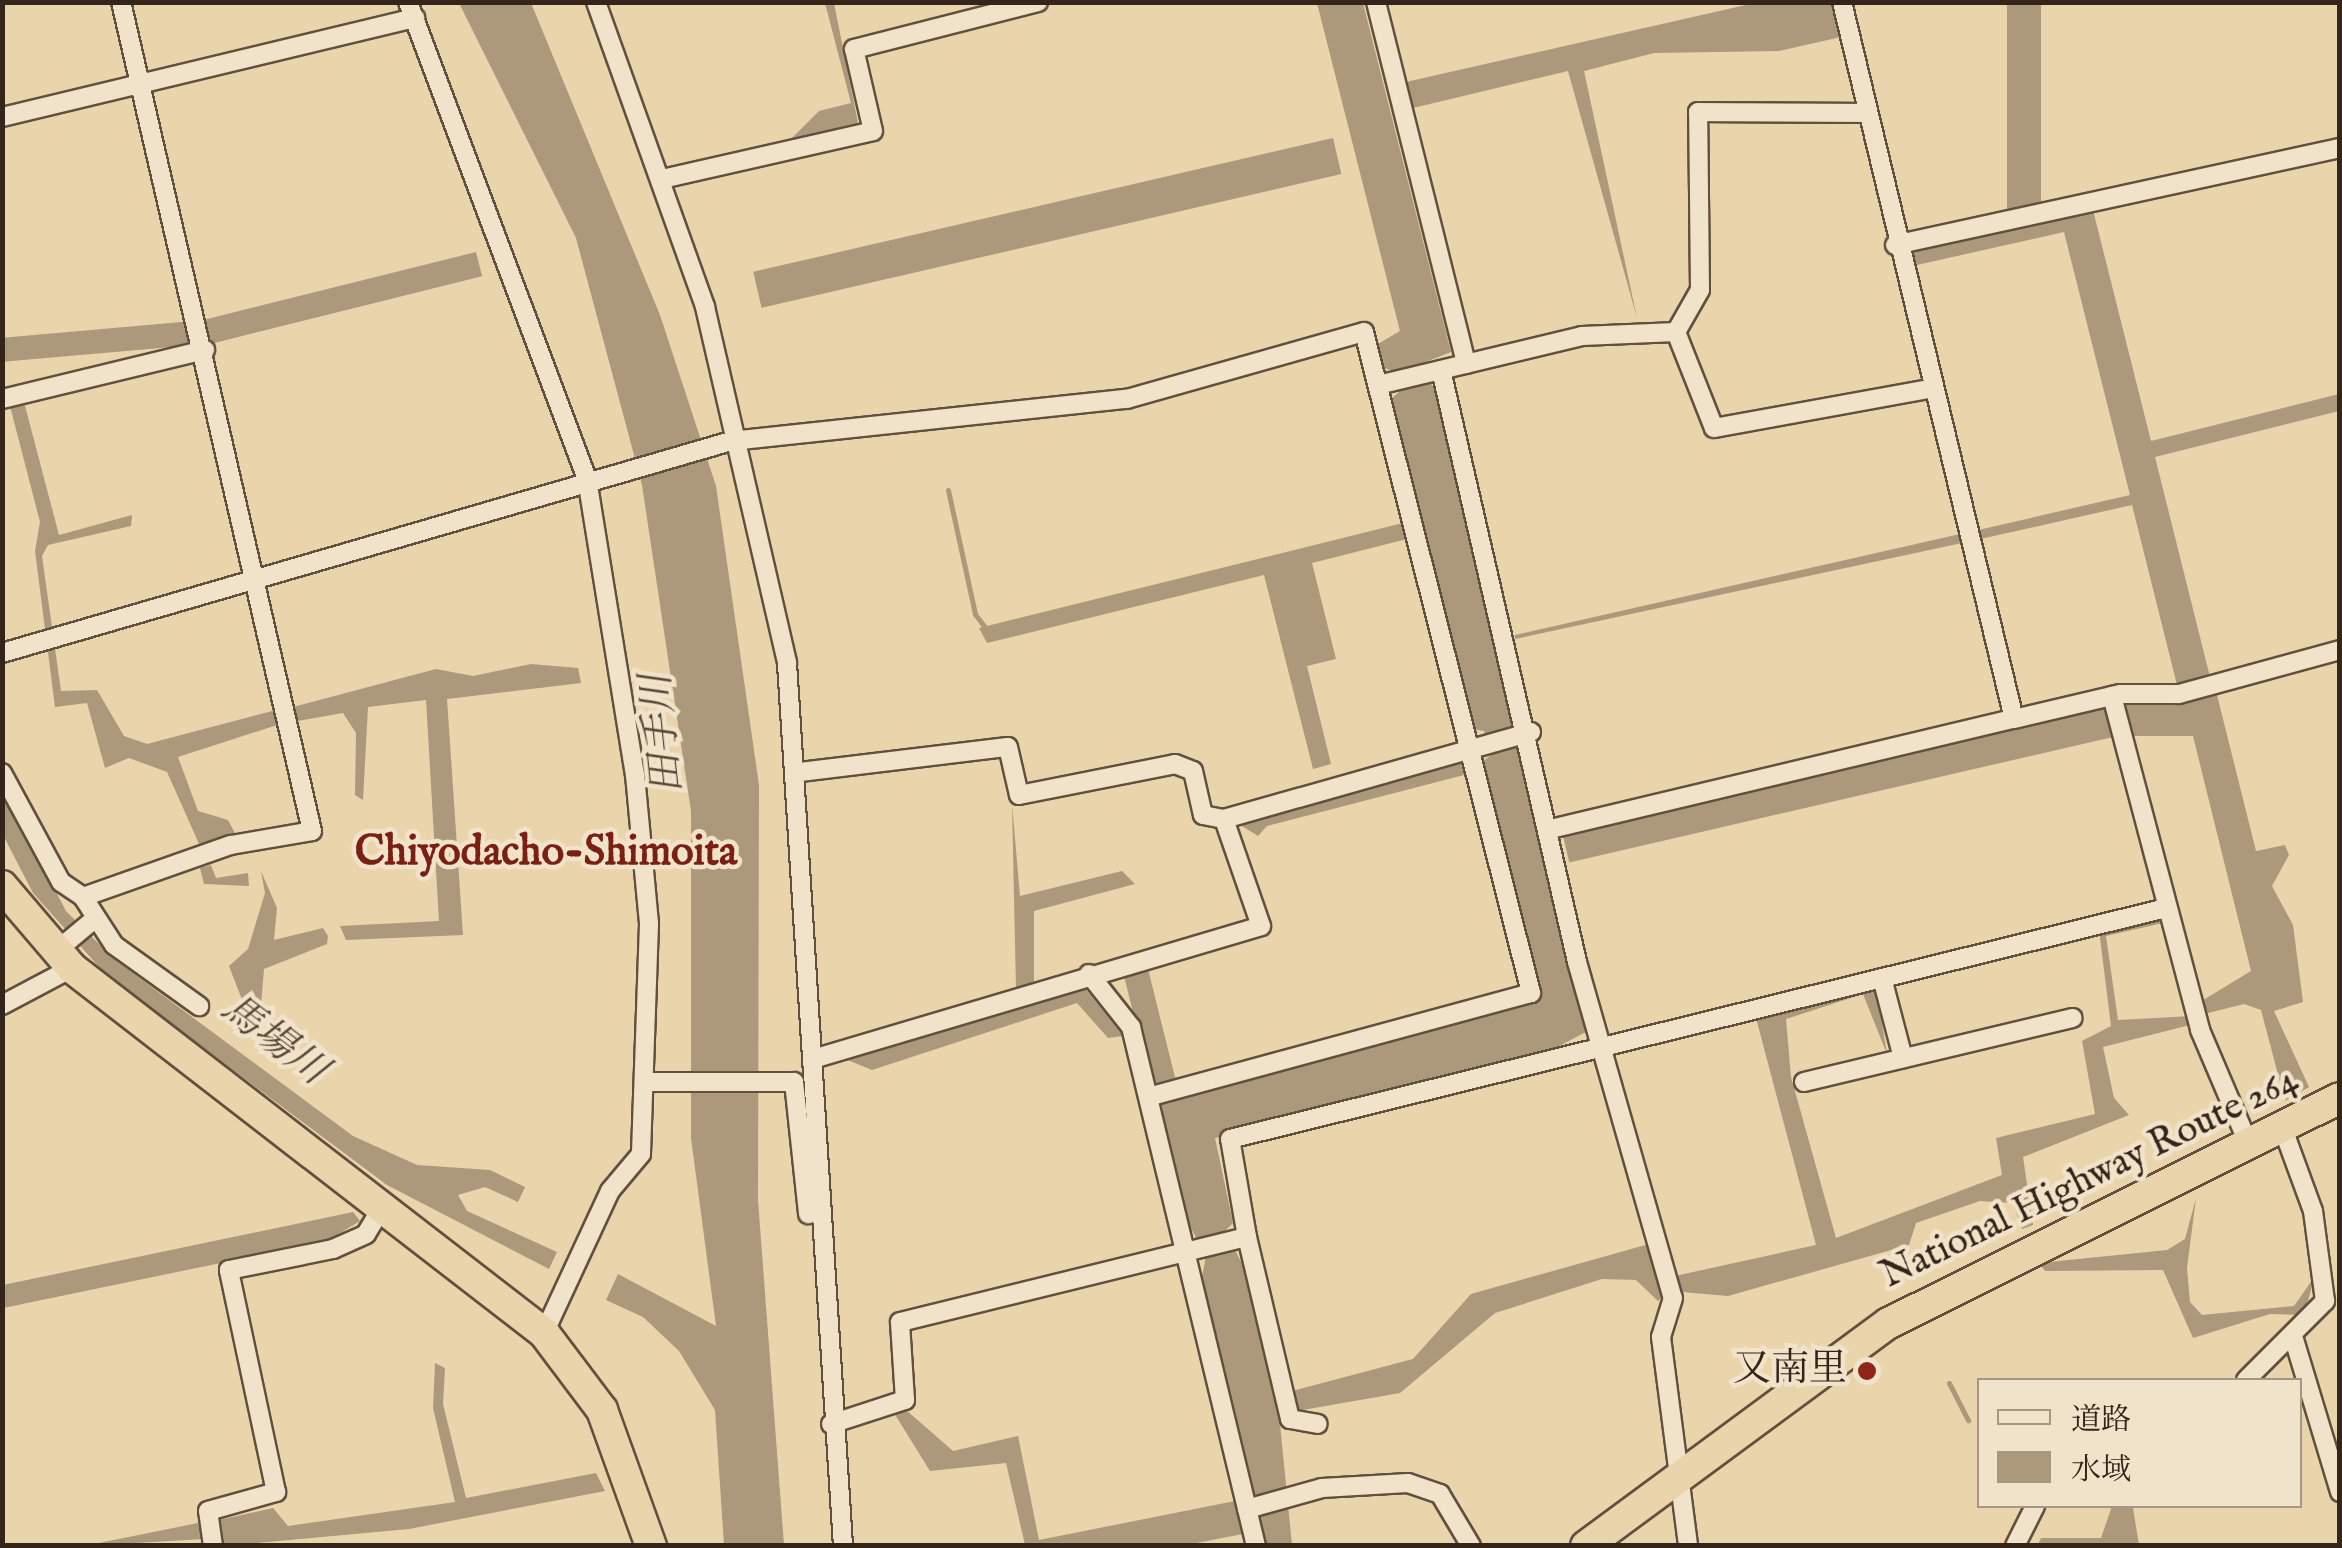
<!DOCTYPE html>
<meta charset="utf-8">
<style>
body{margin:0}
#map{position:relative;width:2342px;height:1548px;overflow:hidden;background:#ead4ac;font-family:"IM FELL English","Noto Serif JP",serif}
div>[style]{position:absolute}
.water>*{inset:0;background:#ac987a;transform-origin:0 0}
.stream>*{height:5px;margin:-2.5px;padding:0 2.5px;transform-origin:2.5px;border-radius:2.5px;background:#ac987a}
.roads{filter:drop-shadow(2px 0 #62503e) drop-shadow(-2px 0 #62503e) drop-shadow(0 2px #62503e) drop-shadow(0 -2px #62503e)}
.street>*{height:18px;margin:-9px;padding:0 9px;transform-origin:9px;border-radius:9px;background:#f1e3c9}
.highway>*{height:30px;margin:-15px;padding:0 15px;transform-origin:15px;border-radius:15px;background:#ead4ac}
.dots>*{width:28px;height:28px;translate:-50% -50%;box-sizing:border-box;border:5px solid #f1e3c9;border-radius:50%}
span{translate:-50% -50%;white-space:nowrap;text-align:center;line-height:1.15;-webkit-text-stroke:9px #f1e3c9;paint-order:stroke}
.street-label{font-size:38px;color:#34241a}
.poi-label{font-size:38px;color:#34241a}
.right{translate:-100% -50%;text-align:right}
.water-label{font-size:40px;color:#584737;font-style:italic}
.quarter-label{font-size:42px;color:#7a1f14;font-weight:700}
.frame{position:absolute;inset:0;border:5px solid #34241a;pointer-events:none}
.legend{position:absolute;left:1977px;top:1378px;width:325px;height:130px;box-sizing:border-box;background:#f1e3c9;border:2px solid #a59783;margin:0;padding:12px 18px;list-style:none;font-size:30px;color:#34241a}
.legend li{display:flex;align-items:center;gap:20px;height:50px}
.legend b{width:50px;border:2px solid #a59783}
</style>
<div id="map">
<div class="water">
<div style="clip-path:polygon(1759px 2px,1832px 3px,1841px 37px,1779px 51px,1654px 53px,1584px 71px,1637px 318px,1568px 71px,1413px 108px,1406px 82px)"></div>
<div style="clip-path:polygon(459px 3px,531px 3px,660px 315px,716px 486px,759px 785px,758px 1200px,784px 1545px,724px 1545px,715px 1410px,679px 1351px,643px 1317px,606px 1300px,618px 1274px,716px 1326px,691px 1138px,691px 811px,642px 485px,576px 238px)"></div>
<div style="clip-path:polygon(825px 3px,834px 3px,859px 128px,724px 157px,789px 141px,819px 111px,851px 103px)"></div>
<div style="clip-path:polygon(1317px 3px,1363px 3px,1451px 352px,1418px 365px,1434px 388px,1586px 1032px,1540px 1056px,1215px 1138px,1233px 1223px,1225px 1231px,1247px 1273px,1280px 1424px,1292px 1545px,1266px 1545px,1201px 1282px,1206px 1256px,1185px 1217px,1160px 1101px,1540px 1000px,1481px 763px,1491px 755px,1484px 731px,1472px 729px,1391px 399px,1399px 392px,1394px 371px,1384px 368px,1378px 344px,1400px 331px)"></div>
<div style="left:2007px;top:3px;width:34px;height:209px"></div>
<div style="left:1333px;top:138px;width:37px;height:595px;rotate:77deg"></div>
<div style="clip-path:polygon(2093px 210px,2151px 441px,2339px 394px,2339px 411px,2155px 457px,2210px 677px,2177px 685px,2132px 505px,1976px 540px,1974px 531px,2130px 495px,2064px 232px,1908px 267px,1904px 252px)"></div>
<div style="left:476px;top:252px;width:25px;height:281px;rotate:76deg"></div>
<div style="left:193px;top:321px;width:24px;height:196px;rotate:85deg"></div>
<div style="clip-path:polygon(24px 402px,59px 535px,132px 515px,131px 526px,48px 545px,42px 556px,61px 691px,97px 690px,124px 736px,147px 744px,276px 710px,277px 725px,178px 757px,198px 811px,228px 820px,236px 835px,200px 846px,167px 772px,129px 758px,105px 768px,87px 703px,55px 707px,35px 551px,40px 522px,10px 406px)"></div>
<div style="clip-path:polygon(1403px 523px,1407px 539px,1312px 563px,1336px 659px,1307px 666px,1331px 764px,1313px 769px,1264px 575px,987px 643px,979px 628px)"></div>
<div style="clip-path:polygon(1960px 534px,1962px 543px,1515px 639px,1515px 635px)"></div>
<div style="clip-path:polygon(531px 664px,578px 668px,581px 683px,447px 699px,463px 935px,346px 940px,340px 926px,439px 921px,426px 700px,368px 707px,363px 800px,355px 795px,356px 733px,343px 713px,292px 722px,293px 707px,436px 669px,473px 676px)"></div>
<div style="clip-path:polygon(2217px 695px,2256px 851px,2285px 845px,2289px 855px,2272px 886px,2293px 925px,2303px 1002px,2274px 1011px,2309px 1087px,2285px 1101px,2261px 1010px,2244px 1004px,2204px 1014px,2200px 1002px,2251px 971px,2193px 736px,2132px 736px,2125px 704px)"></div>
<div style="left:2105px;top:707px;width:31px;height:557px;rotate:77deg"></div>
<div style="clip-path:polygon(1460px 759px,1464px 775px,1267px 826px,1258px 836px,1237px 823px)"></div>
<div style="clip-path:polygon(2px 789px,66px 911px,115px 960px,353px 1136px,417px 1165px,490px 1170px,525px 1187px,518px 1202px,485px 1187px,458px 1195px,467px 1211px,557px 1252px,549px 1269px,387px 1185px,108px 977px,33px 893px,3px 835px)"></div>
<div style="clip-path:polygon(1012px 804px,1020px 896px,1122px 871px,1135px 884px,1034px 911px,1034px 984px,1016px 989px)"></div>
<div style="clip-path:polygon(211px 865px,216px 878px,248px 873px,249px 886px,204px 884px,200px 868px)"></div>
<div style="clip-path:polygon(261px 871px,277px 908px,274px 940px,323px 928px,328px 936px,327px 944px,264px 969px,258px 1041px,229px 966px,248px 949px,265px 893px)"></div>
<div style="clip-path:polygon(2160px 916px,2163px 923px,2106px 936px,2118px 1020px,2191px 1016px,2194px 1024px,2103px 1047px,2114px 1098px,2129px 1115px,2023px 1157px,2033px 1225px,2022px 1229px,2013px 1203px,1980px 1201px,1916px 1223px,1909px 1245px,1728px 1296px,1682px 1292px,1675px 1276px,1816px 1245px,1756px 1018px,1870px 986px,1877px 992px,1887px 1054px,1863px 994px,1786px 1019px,1791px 1077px,1836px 1238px,2002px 1175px,1996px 1138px,2095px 1114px,2082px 1041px,2111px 1026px,2099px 930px)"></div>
<div style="left:1147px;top:965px;width:117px;height:25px;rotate:76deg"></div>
<div style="clip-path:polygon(1083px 986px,1123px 1036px,1108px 1038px,1077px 1003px,872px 1070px,845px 1059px)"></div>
<div style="clip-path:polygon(2196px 1198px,2187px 1268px,2190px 1302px,2202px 1315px,2294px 1306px,2315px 1276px,2304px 1315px,2270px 1314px,2193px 1338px,2163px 1270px,2045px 1271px,2039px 1263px,2167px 1250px,2185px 1239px)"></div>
<div style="clip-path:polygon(353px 1212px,360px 1221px,327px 1241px,3px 1308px,3px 1285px)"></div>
<div style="clip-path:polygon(1649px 1244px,1664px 1295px,1658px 1301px,1636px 1280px,1602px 1279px,1495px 1313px,1400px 1393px,1297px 1411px,1292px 1391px,1413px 1359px,1471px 1294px)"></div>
<div style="clip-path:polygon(435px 1363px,445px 1368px,443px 1404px,466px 1498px,596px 1473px,605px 1491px,409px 1529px,223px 1546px,219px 1520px,273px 1508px,288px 1526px,455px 1502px,433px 1408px)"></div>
<div style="clip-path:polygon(906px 1410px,953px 1451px,1018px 1436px,1039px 1540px,1235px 1501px,1243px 1534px,1181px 1546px,1025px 1545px,1006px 1463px,930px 1471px,894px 1413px)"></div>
<div style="clip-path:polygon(2112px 1506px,2148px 1506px,2133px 1508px,2139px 1545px,2038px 1545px,2041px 1538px,2101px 1538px)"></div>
<div style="clip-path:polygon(198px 1523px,204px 1539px,84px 1546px)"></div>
</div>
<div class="stream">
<div style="left:948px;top:490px;width:127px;rotate:77.7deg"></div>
<div style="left:975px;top:614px;width:20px;rotate:53deg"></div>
<div style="left:1949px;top:1383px;width:42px;rotate:62.8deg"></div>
</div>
<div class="roads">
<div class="street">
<div style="left:408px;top:2px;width:509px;rotate:69.43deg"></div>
<div style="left:587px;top:479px;width:300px;rotate:80.8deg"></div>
<div style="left:635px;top:775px;width:150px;rotate:84.6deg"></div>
<div style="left:649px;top:924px;width:230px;rotate:92deg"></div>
<div style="left:641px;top:1154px;width:48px;rotate:130deg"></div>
<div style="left:610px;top:1191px;width:157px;rotate:114.9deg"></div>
<div style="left:596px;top:2px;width:324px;rotate:70.3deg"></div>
<div style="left:705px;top:307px;width:365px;rotate:77deg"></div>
<div style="left:787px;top:663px;width:885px;rotate:86.37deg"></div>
<div style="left:1376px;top:2px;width:373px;rotate:76deg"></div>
<div style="left:1842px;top:2px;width:737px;rotate:76.51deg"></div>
<div style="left:2014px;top:719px;width:109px;rotate:-13.3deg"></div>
<div style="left:2120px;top:694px;width:59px"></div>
<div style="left:2179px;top:694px;width:167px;rotate:-15.3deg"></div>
<div style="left:2px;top:117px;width:425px;rotate:-13.5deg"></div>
<div style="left:662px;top:179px;width:216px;rotate:-12.8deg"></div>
<div style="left:873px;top:131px;width:84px;rotate:-103deg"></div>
<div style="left:854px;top:49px;width:190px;rotate:-14.3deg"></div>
<div style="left:1895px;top:245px;width:455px;rotate:-12.3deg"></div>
<div style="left:1676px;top:332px;width:103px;rotate:68.4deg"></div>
<div style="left:1714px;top:428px;width:219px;rotate:-10.3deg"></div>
<div style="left:1441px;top:370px;width:607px;rotate:77.06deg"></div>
<div style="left:1577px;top:962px;width:349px;rotate:74.1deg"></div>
<div style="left:1673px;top:1298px;width:41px;rotate:107.1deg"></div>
<div style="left:1661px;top:1337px;width:211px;rotate:82.6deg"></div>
<div style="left:1378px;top:385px;width:210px;rotate:-13.5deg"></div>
<div style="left:1582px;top:336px;width:94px;rotate:-2.4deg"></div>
<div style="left:1676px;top:332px;width:48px;rotate:-60.3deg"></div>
<div style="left:1700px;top:290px;width:178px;rotate:-90.6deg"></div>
<div style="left:1698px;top:112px;width:165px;rotate:0.3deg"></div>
<div style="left:2px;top:399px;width:209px;rotate:-13.6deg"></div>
<div style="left:2px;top:653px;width:759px;rotate:-16.21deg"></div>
<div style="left:731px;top:441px;width:398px;rotate:-6.1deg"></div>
<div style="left:1127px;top:399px;width:246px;rotate:-15.8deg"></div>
<div style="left:1364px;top:332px;width:682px;rotate:75.82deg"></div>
<div style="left:1531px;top:993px;width:396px;rotate:164.8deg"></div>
<div style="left:2112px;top:696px;width:345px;rotate:75.2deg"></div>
<div style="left:2200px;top:1030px;width:127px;rotate:66.9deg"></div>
<div style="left:800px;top:772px;width:209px;rotate:-6.9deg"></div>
<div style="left:1008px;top:747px;width:49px;rotate:77.1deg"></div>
<div style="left:1019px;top:795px;width:159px;rotate:-11.2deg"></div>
<div style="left:1175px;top:764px;width:19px;rotate:21deg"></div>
<div style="left:1193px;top:771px;width:45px;rotate:77.2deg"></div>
<div style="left:1203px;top:815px;width:21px;rotate:11deg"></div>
<div style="left:1224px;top:819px;width:319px;rotate:-15.8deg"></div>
<div style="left:2px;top:773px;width:124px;rotate:61.6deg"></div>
<div style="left:61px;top:882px;width:27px;rotate:34deg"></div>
<div style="left:83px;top:897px;width:157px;rotate:-19.4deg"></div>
<div style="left:231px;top:845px;width:82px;rotate:-9.8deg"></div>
<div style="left:312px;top:831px;width:851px;rotate:-102.97deg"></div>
<div style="left:1551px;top:829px;width:476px;rotate:-13.4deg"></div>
<div style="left:83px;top:897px;width:57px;rotate:57.1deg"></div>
<div style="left:114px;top:945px;width:105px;rotate:35.7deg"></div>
<div style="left:55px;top:952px;width:47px;rotate:-39.8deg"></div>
<div style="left:1089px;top:974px;width:68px;rotate:51.6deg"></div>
<div style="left:1131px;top:1027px;width:534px;rotate:76.46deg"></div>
<div style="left:1882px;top:978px;width:83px;rotate:75.3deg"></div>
<div style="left:2px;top:1005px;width:79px;rotate:-27.9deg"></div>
<div style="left:816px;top:1058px;width:464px;rotate:-16.5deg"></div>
<div style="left:1261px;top:926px;width:113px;rotate:-109.1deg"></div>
<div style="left:645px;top:1082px;width:149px"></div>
<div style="left:794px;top:1082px;width:133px;rotate:83.9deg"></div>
<div style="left:1804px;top:1082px;width:276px;rotate:-13.4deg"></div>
<div style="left:1247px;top:1237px;width:187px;rotate:76.7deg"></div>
<div style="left:1290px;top:1419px;width:28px;rotate:10deg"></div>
<div style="left:2293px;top:1336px;width:163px;rotate:73.2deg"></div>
<div style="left:2246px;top:1380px;width:112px;rotate:-45deg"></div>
<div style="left:2325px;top:1301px;width:91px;rotate:-97.6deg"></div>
<div style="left:2313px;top:1211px;width:87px;rotate:-110.1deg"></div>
<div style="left:831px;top:1424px;width:78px;rotate:-18deg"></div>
<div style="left:905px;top:1400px;width:78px;rotate:-93.7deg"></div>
<div style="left:900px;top:1322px;width:357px;rotate:-13.8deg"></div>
<div style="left:1247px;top:1237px;width:99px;rotate:-99.8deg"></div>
<div style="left:1230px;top:1139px;width:964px;rotate:-13.86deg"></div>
<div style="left:1247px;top:1509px;width:78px;rotate:-15.6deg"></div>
<div style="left:1322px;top:1488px;width:86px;rotate:-3.3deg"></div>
<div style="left:1408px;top:1483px;width:34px;rotate:19deg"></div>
<div style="left:1440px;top:1494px;width:61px;rotate:59.2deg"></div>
<div style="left:213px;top:1546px;width:35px;rotate:-98deg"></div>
<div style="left:208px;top:1511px;width:71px;rotate:-15.6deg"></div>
<div style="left:276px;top:1492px;width:227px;rotate:-102deg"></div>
<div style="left:229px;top:1270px;width:106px;rotate:-11.4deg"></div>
<div style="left:333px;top:1249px;width:36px;rotate:-24deg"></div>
<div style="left:366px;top:1234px;width:31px;rotate:-59deg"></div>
<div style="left:2015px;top:1546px;width:45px;rotate:-63.4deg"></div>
</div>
<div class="highway">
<div style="left:2px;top:886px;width:108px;rotate:49.5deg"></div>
<div style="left:72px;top:968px;width:597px;rotate:37.71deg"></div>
<div style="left:544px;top:1333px;width:96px;rotate:53deg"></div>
<div style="left:602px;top:1410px;width:145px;rotate:70.2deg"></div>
<div style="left:1586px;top:1546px;width:376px;rotate:-36.4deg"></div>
<div style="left:1889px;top:1323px;width:504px;rotate:-26.51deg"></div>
</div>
</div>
<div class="dots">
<div style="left:1867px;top:1371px;background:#8f2418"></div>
</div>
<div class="street-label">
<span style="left:2090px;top:1179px;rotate:-26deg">National Highway Route 264</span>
</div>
<div class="poi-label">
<span class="right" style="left:1847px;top:1371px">又南里</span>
</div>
<div class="water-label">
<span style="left:664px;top:734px;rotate:-96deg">田手川</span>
<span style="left:273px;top:1041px;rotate:37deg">馬場川</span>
</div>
<div class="quarter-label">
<span style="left:546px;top:853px">Chiyodacho-Shimoita</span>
</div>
<div class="frame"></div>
<ul class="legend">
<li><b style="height:12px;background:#f1e3c9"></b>道路</li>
<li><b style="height:28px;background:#ac987a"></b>水域</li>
</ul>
</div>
